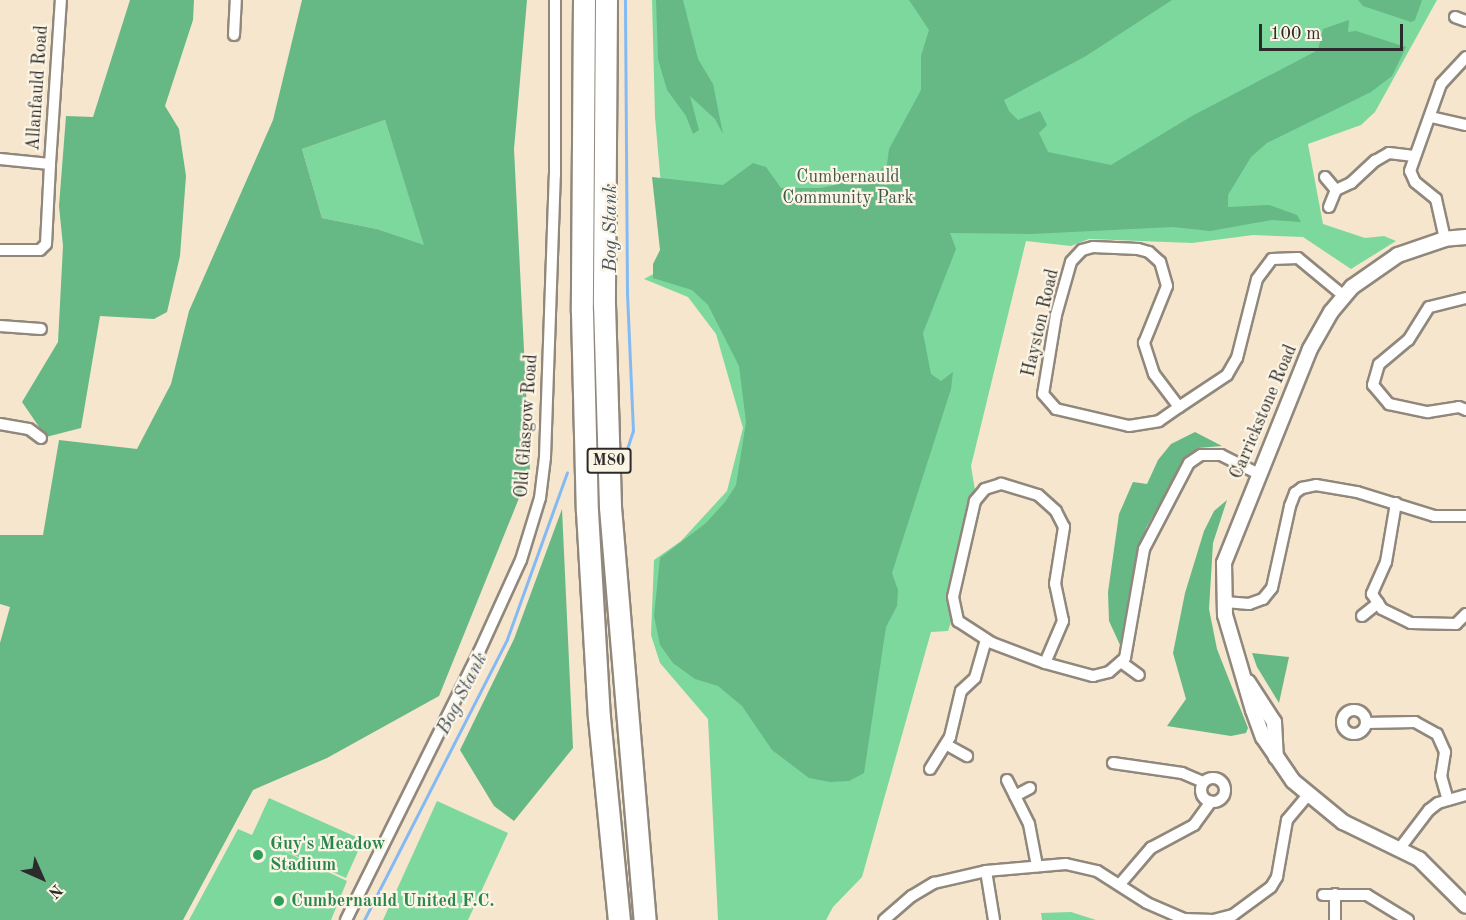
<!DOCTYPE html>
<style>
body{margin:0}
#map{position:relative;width:1466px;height:920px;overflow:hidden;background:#f6e6cd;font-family:"Old Standard TT",serif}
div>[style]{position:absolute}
.green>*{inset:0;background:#7dd89e}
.forest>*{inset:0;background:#66b885}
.stream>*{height:3px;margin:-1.5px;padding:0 1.5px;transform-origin:1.5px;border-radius:1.5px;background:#84baf3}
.roads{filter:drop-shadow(2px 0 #90887c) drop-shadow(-2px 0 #90887c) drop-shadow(0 2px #90887c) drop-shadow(0 -2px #90887c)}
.minor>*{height:10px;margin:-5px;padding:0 5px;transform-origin:5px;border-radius:5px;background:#fff}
.minor>.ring{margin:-5px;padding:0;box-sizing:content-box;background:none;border:10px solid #fff;border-radius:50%}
.tertiary>*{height:14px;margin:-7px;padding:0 7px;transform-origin:7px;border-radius:7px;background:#fff}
.motorway>*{height:21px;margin:-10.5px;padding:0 10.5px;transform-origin:10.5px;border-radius:10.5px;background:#fff}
.dots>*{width:16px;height:16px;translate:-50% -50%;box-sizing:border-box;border:3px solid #fcf5e5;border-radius:50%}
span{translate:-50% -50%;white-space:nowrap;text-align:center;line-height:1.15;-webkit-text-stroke:4.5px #fcf5e5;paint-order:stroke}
.shield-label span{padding:2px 4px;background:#fcf5e5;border:2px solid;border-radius:4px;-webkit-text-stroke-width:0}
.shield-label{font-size:16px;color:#2b2b2b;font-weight:700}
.street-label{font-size:18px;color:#2b2b2b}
.park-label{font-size:18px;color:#405648}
.leisure-label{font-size:18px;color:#27864d;font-weight:700}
.left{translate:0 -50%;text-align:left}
.water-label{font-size:20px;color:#465667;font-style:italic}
.north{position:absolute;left:12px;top:848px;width:60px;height:60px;-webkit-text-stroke:4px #fcf5e5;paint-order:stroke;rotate:135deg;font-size:16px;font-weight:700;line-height:24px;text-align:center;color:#2b2b2b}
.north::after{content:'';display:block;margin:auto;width:21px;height:27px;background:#2b2b2b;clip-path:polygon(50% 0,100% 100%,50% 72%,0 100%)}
.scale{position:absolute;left:1259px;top:24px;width:144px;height:27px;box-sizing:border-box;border:3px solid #2b2b2b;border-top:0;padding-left:8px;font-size:18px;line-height:21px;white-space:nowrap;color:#2b2b2b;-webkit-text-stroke:4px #fcf5e5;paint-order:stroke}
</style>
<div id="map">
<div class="green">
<div style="clip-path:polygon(652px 0,1437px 0,1375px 112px,1361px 125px,1308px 144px,1323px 224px,1365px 238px,1384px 236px,1396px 241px,1351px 269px,1303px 237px,1253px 235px,1192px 243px,1089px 239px,1071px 246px,1026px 241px,971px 466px,975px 490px,948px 599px,953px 616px,948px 631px,931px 632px,862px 877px,833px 907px,826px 920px,718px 920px,708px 719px,660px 663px,651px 635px,654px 560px,681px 541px,727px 491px,743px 428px,716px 334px,688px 297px,644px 279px,668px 266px,655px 117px)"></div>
<div style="clip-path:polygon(385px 120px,425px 246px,377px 229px,322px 218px,302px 149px)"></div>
<div style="clip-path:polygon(269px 798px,363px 840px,346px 878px,269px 844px,347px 881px,331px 920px,189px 920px,238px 829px,252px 835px)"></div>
<div style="clip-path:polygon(437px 801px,508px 833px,468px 920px,383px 920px)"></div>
<div style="clip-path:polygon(1071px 912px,1096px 920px,1042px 920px,1041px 913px)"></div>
</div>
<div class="forest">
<div style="clip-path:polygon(130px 0,194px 0,193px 20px,165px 106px,179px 129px,186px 176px,180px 256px,167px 312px,154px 319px,100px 316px,81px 428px,46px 437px,22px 402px,58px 342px,63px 246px,59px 206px,66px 116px,93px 117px)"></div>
<div style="clip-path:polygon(evenodd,302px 0,527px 0,514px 149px,530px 471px,439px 696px,327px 758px,253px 790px,183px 920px,0 920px,0 643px,10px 607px,0 604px,0 535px,43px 535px,59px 440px,137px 449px,171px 384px,189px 311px,273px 120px,302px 0,385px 120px,424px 245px,377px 229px,322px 218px,302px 149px,385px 120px)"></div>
<div style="clip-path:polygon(656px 0,683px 0,698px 59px,713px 84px,723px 134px,715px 119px,690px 96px,699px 130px,693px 134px,686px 116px,667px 90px,658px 59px)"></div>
<div style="clip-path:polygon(909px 0,1172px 0,1086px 56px,1004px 100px,1009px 111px,1018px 120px,1040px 111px,1047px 125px,1039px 133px,1048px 152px,1111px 165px,1192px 116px,1318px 50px,1323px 29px,1349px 20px,1348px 32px,1356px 31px,1406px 47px,1392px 76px,1371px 92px,1267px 143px,1251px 157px,1228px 195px,1228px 207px,1269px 205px,1297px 215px,1301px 222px,1272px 220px,1210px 231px,1173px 227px,1031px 234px,950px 233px,956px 249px,923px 333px,931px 374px,941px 381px,953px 372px,951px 389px,892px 573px,898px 590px,897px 606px,886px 627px,864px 773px,849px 781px,830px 782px,809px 778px,772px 750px,742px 706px,718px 686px,695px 679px,673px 663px,660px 645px,654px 616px,660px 558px,706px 523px,725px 502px,736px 485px,746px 422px,739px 366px,708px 305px,692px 290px,653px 278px,653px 264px,660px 250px,652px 177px,723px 185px,753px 163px,766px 167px,781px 188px,821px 188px,870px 177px,887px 165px,889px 149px,921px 90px,921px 56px,929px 30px)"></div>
<div style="clip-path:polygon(1358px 0,1422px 0,1415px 20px,1411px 22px,1363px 6px)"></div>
<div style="clip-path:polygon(1195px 432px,1222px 446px,1198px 448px,1186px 457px,1146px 528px,1120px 645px,1109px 621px,1108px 592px,1119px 514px,1133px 482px,1147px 484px,1158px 460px,1171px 444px)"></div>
<div style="clip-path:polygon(1227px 500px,1213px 543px,1209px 609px,1217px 649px,1248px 728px,1246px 733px,1231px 736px,1167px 726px,1186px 699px,1173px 653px,1185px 593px,1204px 531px,1214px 511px)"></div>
<div style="clip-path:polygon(562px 509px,573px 748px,514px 821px,494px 806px,460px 750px,514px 639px)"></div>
<div style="clip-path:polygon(1252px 653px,1289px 657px,1279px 703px,1257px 667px)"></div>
</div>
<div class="stream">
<div style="left:625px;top:455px;width:25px;rotate:-72deg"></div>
<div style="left:633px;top:431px;width:139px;rotate:-92.5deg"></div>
<div style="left:627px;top:292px;width:292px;rotate:-90.4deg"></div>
<div style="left:364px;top:920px;width:315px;rotate:-63deg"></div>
<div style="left:507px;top:639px;width:177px;rotate:-70.2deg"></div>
</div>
<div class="roads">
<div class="minor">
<div style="left:1455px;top:17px;width:12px;rotate:20deg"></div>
<div style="left:234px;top:35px;width:35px;rotate:-87deg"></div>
<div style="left:1431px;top:117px;width:36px;rotate:13deg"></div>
<div style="left:0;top:159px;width:50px;rotate:5.7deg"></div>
<div style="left:50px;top:164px;width:164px;rotate:-86.2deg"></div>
<div style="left:1325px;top:177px;width:17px;rotate:50deg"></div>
<div style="left:1329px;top:207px;width:18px;rotate:-68deg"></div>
<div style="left:1336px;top:190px;width:17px;rotate:-25deg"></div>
<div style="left:1351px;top:183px;width:33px;rotate:-43deg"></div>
<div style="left:1375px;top:161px;width:16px;rotate:-30deg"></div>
<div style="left:1389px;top:153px;width:25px;rotate:7deg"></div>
<div style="left:1445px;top:239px;width:41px;rotate:-102.7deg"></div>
<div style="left:1436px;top:199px;width:27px;rotate:-141deg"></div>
<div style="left:1415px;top:182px;width:12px;rotate:-114deg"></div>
<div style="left:1410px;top:171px;width:92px;rotate:-70.4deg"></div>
<div style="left:1441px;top:84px;width:37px;rotate:-47deg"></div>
<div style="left:0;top:250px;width:40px"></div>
<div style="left:40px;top:250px;width:8px;rotate:-45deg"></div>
<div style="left:46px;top:244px;width:80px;rotate:-87.1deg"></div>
<div style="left:1466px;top:298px;width:38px;rotate:166deg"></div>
<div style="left:1429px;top:307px;width:39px;rotate:122deg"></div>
<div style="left:1408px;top:340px;width:38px;rotate:140deg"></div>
<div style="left:1379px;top:364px;width:22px;rotate:106deg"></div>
<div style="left:1373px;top:385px;width:25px;rotate:50deg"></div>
<div style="left:1389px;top:404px;width:40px;rotate:12deg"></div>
<div style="left:1428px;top:412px;width:31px;rotate:-9deg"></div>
<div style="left:1459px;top:407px;width:8px;rotate:23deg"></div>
<div style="left:0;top:326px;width:41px;rotate:4.2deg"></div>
<div style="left:1179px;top:407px;width:41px;rotate:-127.1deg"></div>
<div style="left:1154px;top:374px;width:33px;rotate:-108deg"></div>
<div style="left:1144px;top:343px;width:61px;rotate:-68deg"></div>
<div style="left:1167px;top:286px;width:25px;rotate:-106deg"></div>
<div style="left:1160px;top:262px;width:15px;rotate:-138deg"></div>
<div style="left:1149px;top:252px;width:11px;rotate:-165deg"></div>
<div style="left:1138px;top:249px;width:45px;rotate:-177.5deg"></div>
<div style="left:1093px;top:247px;width:11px;rotate:165deg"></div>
<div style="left:1082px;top:250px;width:16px;rotate:133deg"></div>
<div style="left:1071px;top:262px;width:55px;rotate:105.8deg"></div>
<div style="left:1056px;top:315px;width:80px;rotate:99.3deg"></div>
<div style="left:1043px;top:394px;width:20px;rotate:49deg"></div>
<div style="left:1056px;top:409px;width:75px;rotate:13.1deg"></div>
<div style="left:1129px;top:426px;width:30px;rotate:-9deg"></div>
<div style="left:1159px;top:421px;width:24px;rotate:-35deg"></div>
<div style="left:1179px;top:407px;width:58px;rotate:-33.7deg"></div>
<div style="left:1227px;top:375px;width:20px;rotate:-60deg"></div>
<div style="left:1237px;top:358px;width:81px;rotate:-75.8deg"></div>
<div style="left:1257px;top:279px;width:25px;rotate:-53deg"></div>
<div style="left:1272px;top:259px;width:26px;rotate:-2deg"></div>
<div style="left:1298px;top:258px;width:60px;rotate:39.6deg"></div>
<div style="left:0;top:424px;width:29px;rotate:10deg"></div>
<div style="left:29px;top:429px;width:15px;rotate:37deg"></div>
<div style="left:1396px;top:503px;width:60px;rotate:99.6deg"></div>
<div style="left:1386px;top:562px;width:35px;rotate:114deg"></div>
<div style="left:1372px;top:594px;width:18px;rotate:56deg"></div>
<div style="left:1382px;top:609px;width:32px;rotate:26deg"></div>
<div style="left:1411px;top:623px;width:45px;rotate:1.3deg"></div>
<div style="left:1456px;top:624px;width:14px;rotate:-45deg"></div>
<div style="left:1225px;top:602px;width:24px;rotate:5deg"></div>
<div style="left:1249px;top:604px;width:15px;rotate:-20deg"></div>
<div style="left:1263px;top:599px;width:14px;rotate:-51deg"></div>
<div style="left:1272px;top:588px;width:84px;rotate:-77.6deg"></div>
<div style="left:1290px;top:506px;width:14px;rotate:-69deg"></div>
<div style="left:1295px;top:493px;width:9px;rotate:-36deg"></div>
<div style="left:1302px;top:488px;width:14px;rotate:-12deg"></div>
<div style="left:1316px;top:485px;width:42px;rotate:9.7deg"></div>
<div style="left:1357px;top:492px;width:81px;rotate:17.3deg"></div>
<div style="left:1434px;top:516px;width:32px"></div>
<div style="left:1362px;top:616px;width:21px;rotate:-39deg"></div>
<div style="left:1121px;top:662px;width:22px;rotate:36deg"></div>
<div style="left:1045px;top:663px;width:46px;rotate:-66.8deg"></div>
<div style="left:1063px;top:621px;width:38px;rotate:-102deg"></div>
<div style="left:1055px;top:584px;width:58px;rotate:-81deg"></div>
<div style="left:1064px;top:527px;width:18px;rotate:-117deg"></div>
<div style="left:1056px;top:511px;width:24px;rotate:-138deg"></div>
<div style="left:1038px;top:495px;width:39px;rotate:-163deg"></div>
<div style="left:1001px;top:484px;width:17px;rotate:163deg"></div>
<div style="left:985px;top:489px;width:16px;rotate:130deg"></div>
<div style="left:975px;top:501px;width:98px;rotate:102.9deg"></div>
<div style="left:953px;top:597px;width:25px;rotate:78deg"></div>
<div style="left:958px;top:621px;width:40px;rotate:32.9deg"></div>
<div style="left:992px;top:643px;width:57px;rotate:20.7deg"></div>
<div style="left:1045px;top:663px;width:50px;rotate:15.2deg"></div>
<div style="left:1093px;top:676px;width:16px;rotate:-14deg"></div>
<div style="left:1109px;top:672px;width:21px;rotate:-41deg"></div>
<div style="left:1125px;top:658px;width:111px;rotate:-80.1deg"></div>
<div style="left:1144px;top:549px;width:97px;rotate:-62.4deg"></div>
<div style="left:1189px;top:463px;width:14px;rotate:-34deg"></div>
<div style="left:1201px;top:455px;width:20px"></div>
<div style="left:1221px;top:455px;width:40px;rotate:26.6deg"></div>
<div class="ring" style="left:1342px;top:710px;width:14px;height:14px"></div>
<div style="left:1366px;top:723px;width:49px;rotate:-1.2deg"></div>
<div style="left:1415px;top:722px;width:25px;rotate:29deg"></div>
<div style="left:1437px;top:734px;width:20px;rotate:66deg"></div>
<div style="left:1445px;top:752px;width:24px;rotate:99deg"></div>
<div style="left:1441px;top:776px;width:25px;rotate:74deg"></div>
<div style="left:947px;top:745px;width:23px;rotate:29deg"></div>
<div style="left:1113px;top:763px;width:70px;rotate:8.2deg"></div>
<div style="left:1182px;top:773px;width:23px;rotate:23deg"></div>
<div style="left:930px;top:769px;width:38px;rotate:-58deg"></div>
<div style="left:950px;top:737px;width:47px;rotate:-76.6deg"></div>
<div style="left:961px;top:691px;width:19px;rotate:-43deg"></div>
<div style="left:975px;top:678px;width:40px;rotate:-74deg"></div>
<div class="ring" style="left:1201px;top:778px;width:14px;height:14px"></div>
<div style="left:1007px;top:780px;width:49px;rotate:63.4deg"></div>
<div style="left:1029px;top:824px;width:43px;rotate:79.2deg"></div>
<div style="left:1015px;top:796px;width:17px;rotate:-28deg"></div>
<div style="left:1400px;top:848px;width:48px;rotate:-52.7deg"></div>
<div style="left:1429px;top:810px;width:11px;rotate:-38deg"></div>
<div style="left:1438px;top:803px;width:29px;rotate:-16deg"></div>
<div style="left:986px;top:871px;width:50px;rotate:80.7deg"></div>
<div style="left:1120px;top:884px;width:48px;rotate:-49.3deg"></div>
<div style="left:1151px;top:848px;width:49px;rotate:-28.1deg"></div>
<div style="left:1194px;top:825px;width:29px;rotate:-54deg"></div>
<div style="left:1323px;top:895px;width:44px"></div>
<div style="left:1367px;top:895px;width:48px;rotate:31.4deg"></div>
<div style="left:346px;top:920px;width:299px;rotate:-63.6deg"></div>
<div style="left:479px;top:652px;width:101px;rotate:-65.5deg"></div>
<div style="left:521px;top:560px;width:65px;rotate:-73deg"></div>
<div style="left:540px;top:498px;width:41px;rotate:-83deg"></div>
<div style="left:545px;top:457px;width:282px;rotate:-88deg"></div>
<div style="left:555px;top:175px;width:175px;rotate:-90deg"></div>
<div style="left:884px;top:920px;width:37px;rotate:-41deg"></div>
<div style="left:912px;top:896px;width:26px;rotate:-31deg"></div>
<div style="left:934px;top:883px;width:53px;rotate:-13deg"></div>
<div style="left:986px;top:871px;width:80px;rotate:-5deg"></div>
<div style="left:1066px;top:864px;width:32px;rotate:13deg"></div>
<div style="left:1097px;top:871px;width:59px;rotate:32.6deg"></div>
<div style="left:1147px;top:903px;width:40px;rotate:23.4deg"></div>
<div style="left:1184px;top:919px;width:29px;rotate:2deg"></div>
<div style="left:1213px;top:920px;width:21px;rotate:-14deg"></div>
<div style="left:1233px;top:915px;width:47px;rotate:-36.4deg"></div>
<div style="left:1271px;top:887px;width:12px;rotate:-59deg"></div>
<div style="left:1277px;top:877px;width:58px;rotate:-80deg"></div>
<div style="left:1287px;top:820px;width:33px;rotate:-50deg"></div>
<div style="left:1335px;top:920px;width:26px;rotate:-90deg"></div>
</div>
<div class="tertiary">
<div style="left:1466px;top:237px;width:21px;rotate:175deg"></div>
<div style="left:1445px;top:239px;width:50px;rotate:161.2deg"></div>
<div style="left:1398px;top:255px;width:56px;rotate:145.2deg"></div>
<div style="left:1352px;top:287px;width:33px;rotate:130deg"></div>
<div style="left:1331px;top:312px;width:43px;rotate:119.6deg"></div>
<div style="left:1310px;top:349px;width:231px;rotate:111.9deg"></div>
<div style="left:1224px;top:563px;width:52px;rotate:88.9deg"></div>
<div style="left:1225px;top:615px;width:99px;rotate:73.6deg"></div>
<div style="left:1253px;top:710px;width:29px;rotate:70deg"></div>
<div style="left:1263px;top:737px;width:53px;rotate:55.7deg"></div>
<div style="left:1293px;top:781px;width:65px;rotate:39.4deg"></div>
<div style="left:1343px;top:822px;width:85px;rotate:26deg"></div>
<div style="left:1419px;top:859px;width:66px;rotate:45deg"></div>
<div style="left:1248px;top:682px;width:48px;rotate:57deg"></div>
<div style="left:1274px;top:722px;width:35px;rotate:87deg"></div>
</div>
<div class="motorway">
<div style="left:584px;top:0;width:312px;rotate:90.4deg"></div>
<div style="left:582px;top:312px;width:199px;rotate:88.6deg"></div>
<div style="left:587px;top:511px;width:206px;rotate:86.7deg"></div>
<div style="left:599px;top:717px;width:204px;rotate:84.4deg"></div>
<div style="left:606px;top:0;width:304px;rotate:90.4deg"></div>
<div style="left:604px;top:304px;width:203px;rotate:88.3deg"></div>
<div style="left:610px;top:507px;width:414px;rotate:85.2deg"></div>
</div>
</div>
<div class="dots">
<div style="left:258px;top:855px;background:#2e9e5b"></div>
<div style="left:279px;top:901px;background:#2e9e5b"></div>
</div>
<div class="shield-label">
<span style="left:609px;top:461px">M80</span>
</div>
<div class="street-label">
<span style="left:38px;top:88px;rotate:-86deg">Allanfauld Road</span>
<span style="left:1041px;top:323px;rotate:-77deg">Hayston Road</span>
<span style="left:1264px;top:412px;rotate:-67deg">Carrickstone Road</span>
<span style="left:527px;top:426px;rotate:-86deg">Old Glasgow Road</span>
</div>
<div class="park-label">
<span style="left:848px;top:188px">Cumbernauld<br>Community Park</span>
</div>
<div class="leisure-label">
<span class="left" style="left:270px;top:855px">Guy's Meadow<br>Stadium</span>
<span class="left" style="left:291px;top:901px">Cumbernauld United F.C.</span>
</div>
<div class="water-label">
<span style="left:611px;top:228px;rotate:-90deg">Bog Stank</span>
<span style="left:463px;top:694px;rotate:-63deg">Bog Stank</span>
</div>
<div class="north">N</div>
<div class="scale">100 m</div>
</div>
